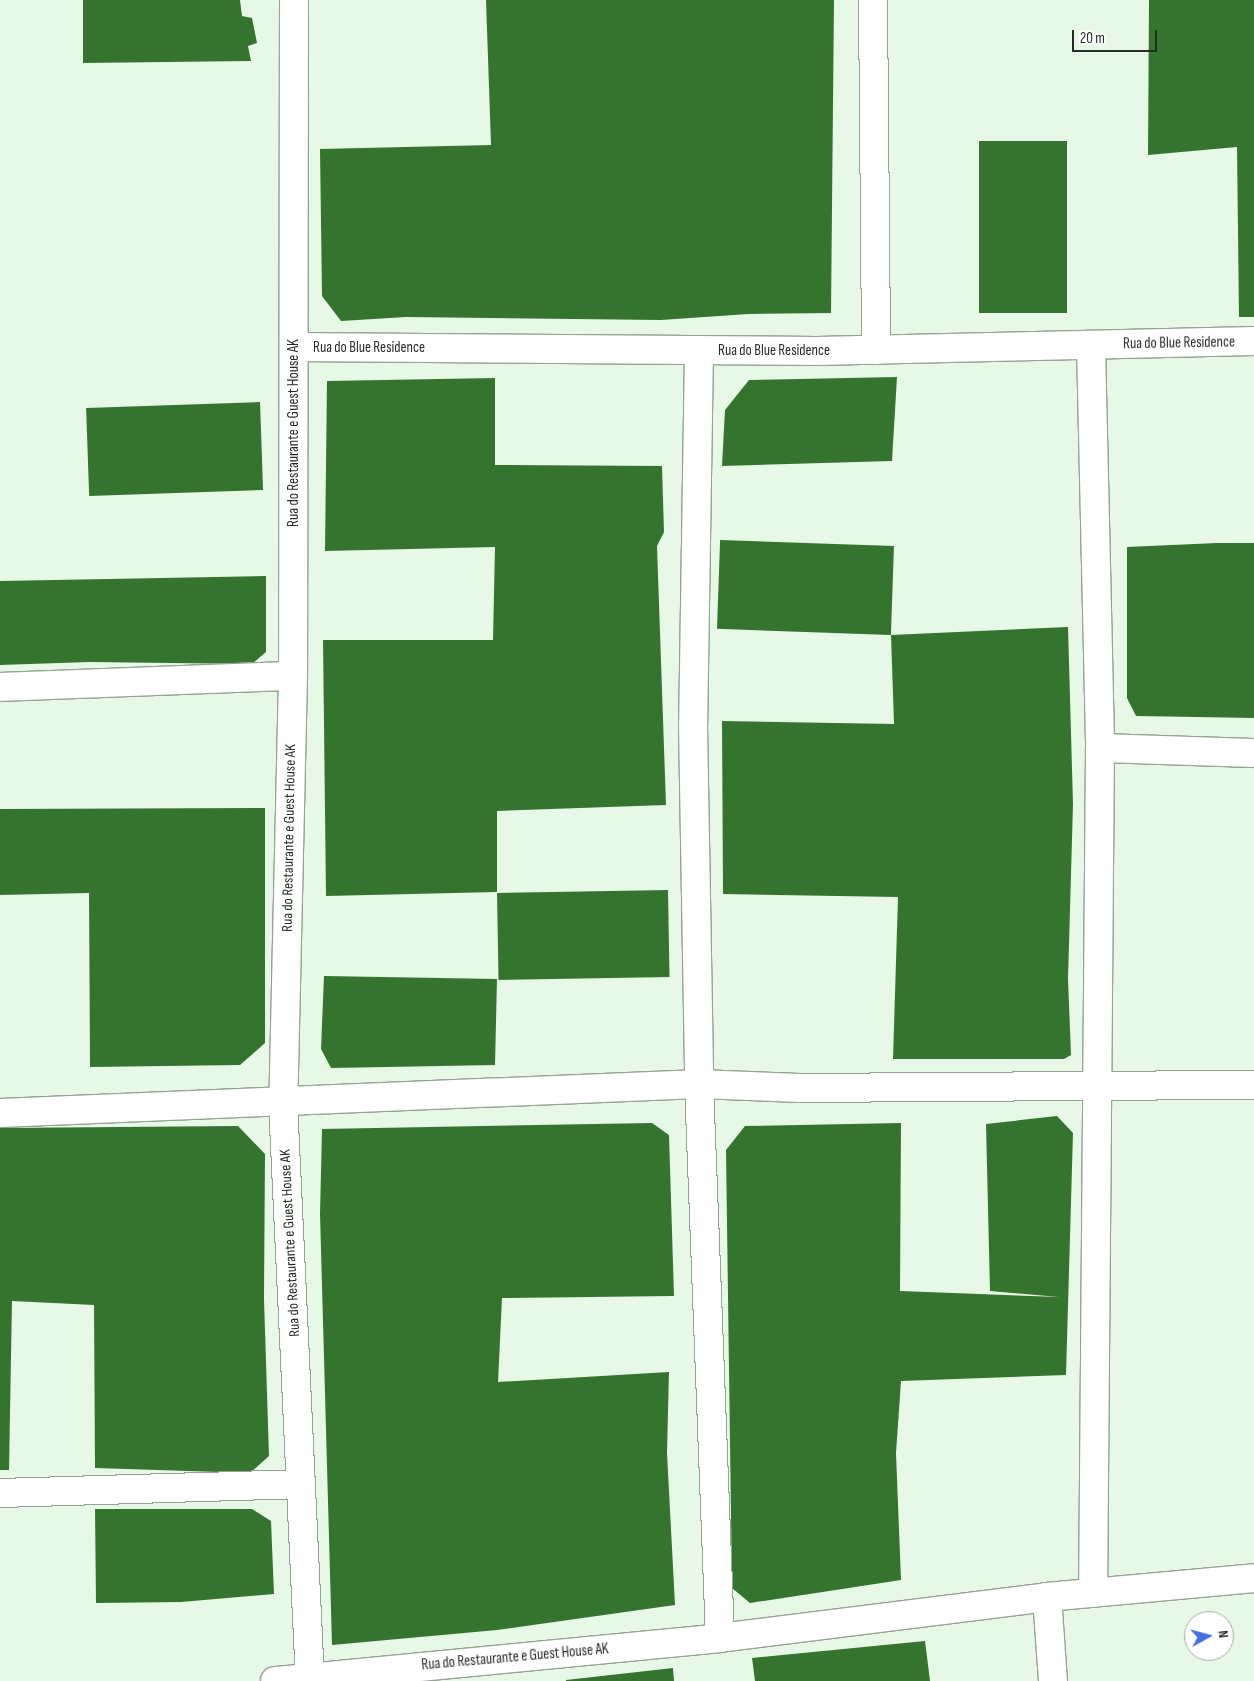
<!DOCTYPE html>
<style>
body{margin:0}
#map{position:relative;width:1254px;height:1681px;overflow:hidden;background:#e8f8e6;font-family:"Sofia Sans Condensed",sans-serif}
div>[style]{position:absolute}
.building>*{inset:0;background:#35742f;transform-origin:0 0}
.roads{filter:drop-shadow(1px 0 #94a392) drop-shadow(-1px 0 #94a392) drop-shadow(0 1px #94a392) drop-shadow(0 -1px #94a392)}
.street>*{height:28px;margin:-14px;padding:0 14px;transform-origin:14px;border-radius:14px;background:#fff}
span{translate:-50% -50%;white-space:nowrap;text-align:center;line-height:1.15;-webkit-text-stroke:5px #fff;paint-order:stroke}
.street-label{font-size:15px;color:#262c25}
.north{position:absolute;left:1184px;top:1611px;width:50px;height:50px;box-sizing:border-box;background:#fff;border:1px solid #a8aba8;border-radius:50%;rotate:83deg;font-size:14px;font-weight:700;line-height:20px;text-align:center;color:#262c25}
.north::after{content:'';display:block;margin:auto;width:18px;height:22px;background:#476fe2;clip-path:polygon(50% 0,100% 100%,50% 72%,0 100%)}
.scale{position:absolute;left:1072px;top:30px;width:85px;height:22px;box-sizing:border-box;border:2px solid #262c25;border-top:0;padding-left:6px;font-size:15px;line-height:18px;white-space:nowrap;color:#262c25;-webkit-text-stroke:4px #fff;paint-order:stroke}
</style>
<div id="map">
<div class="building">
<div style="clip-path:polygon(83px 0,240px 0,242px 16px,252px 18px,257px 43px,248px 46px,251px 61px,83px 63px)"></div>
<div style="clip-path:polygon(486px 0,834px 0,831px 313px,748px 314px,661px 320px,406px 317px,341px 321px,322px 296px,320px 149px,491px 145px)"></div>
<div style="clip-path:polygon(1149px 0,1254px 0,1254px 317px,1239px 317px,1237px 147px,1148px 155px)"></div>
<div style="left:1067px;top:141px;width:172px;height:88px;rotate:90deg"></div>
<div style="clip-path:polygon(897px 377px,892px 461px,722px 466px,725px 410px,749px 380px)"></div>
<div style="clip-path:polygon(495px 378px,495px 465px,662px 466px,664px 532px,657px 546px,666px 805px,497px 811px,497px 892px,326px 896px,323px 640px,493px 640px,495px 547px,325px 551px,327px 381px)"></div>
<div style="left:260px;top:402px;width:88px;height:174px;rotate:88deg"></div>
<div style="clip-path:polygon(1217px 543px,1254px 543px,1254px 718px,1136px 716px,1127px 698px,1127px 547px)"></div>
<div style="left:894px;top:546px;width:89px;height:174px;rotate:92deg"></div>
<div style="clip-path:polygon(266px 576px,266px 652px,252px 664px,89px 662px,0 665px,0 581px)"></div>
<div style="clip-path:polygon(1068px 627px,1073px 804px,1068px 979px,1071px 1055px,1064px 1059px,893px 1059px,898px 897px,723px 894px,722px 721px,894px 724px,891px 635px)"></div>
<div style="clip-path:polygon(265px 808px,265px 1043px,240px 1065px,90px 1067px,89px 893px,0 895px,0 809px)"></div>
<div style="left:668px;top:890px;width:87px;height:171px;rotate:89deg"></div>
<div style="clip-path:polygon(324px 976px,497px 979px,495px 1065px,331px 1068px,321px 1049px)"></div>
<div style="clip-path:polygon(1057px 1116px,1073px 1133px,1066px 1375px,901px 1381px,896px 1453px,901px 1580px,750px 1603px,732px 1588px,726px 1150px,745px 1126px,901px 1123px,900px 1291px,1059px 1297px,990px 1291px,986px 1124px)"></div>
<div style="clip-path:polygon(652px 1123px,669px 1135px,674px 1296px,502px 1298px,498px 1382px,669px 1372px,667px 1453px,675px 1605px,497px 1630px,332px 1645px,320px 1214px,322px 1129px)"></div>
<div style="clip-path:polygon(238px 1126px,265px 1154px,264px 1299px,269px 1456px,250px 1473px,95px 1468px,94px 1305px,12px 1301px,9px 1470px,0 1470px,0 1128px)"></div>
<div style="clip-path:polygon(95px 1509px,252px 1509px,271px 1521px,274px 1594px,181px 1602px,96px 1603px)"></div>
<div style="clip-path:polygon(925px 1641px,930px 1681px,755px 1681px,752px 1658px)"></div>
<div style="clip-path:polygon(673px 1668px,674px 1681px,566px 1681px,566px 1680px)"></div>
</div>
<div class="roads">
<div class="street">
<div style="left:294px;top:0;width:676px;rotate:90.08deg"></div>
<div style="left:293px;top:676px;width:426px;rotate:91.3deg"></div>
<div style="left:283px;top:1102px;width:580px;rotate:87.33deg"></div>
<div style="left:873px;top:0;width:350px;rotate:89.5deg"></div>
<div style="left:1091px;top:345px;width:403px;rotate:88.7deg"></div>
<div style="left:1100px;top:748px;width:845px;rotate:90.47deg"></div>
<div style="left:294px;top:347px;width:523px;rotate:0.44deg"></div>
<div style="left:817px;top:351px;width:437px;rotate:-1.3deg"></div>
<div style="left:699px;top:350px;width:375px;rotate:90.9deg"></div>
<div style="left:693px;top:725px;width:359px;rotate:89deg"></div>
<div style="left:699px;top:1084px;width:554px;rotate:87.83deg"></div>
<div style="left:0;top:687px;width:293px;rotate:-2.2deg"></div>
<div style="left:1100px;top:748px;width:154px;rotate:1.9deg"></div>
<div style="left:0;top:1113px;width:700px;rotate:-2.38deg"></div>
<div style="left:699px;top:1084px;width:100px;rotate:2.3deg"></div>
<div style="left:799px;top:1088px;width:455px;rotate:-0.4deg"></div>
<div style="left:0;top:1493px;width:301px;rotate:-1.7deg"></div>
<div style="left:1047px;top:1597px;width:84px;rotate:85.9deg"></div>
<div style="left:275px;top:1681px;width:447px;rotate:-5.5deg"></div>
<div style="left:720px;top:1638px;width:330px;rotate:-7.1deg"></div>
<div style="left:1047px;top:1597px;width:208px;rotate:-5.2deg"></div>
</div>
</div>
<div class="street-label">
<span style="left:1179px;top:343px;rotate:-1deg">Rua do Blue Residence</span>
<span style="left:369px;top:348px">Rua do Blue Residence</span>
<span style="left:774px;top:351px">Rua do Blue Residence</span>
<span style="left:294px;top:433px;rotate:-90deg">Rua do Restaurante e Guest House AK</span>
<span style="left:289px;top:838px;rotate:-89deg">Rua do Restaurante e Guest House AK</span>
<span style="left:290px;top:1243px;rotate:-93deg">Rua do Restaurante e Guest House AK</span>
<span style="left:515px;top:1657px;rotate:-5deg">Rua do Restaurante e Guest House AK</span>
</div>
<div class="north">N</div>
<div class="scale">20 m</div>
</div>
